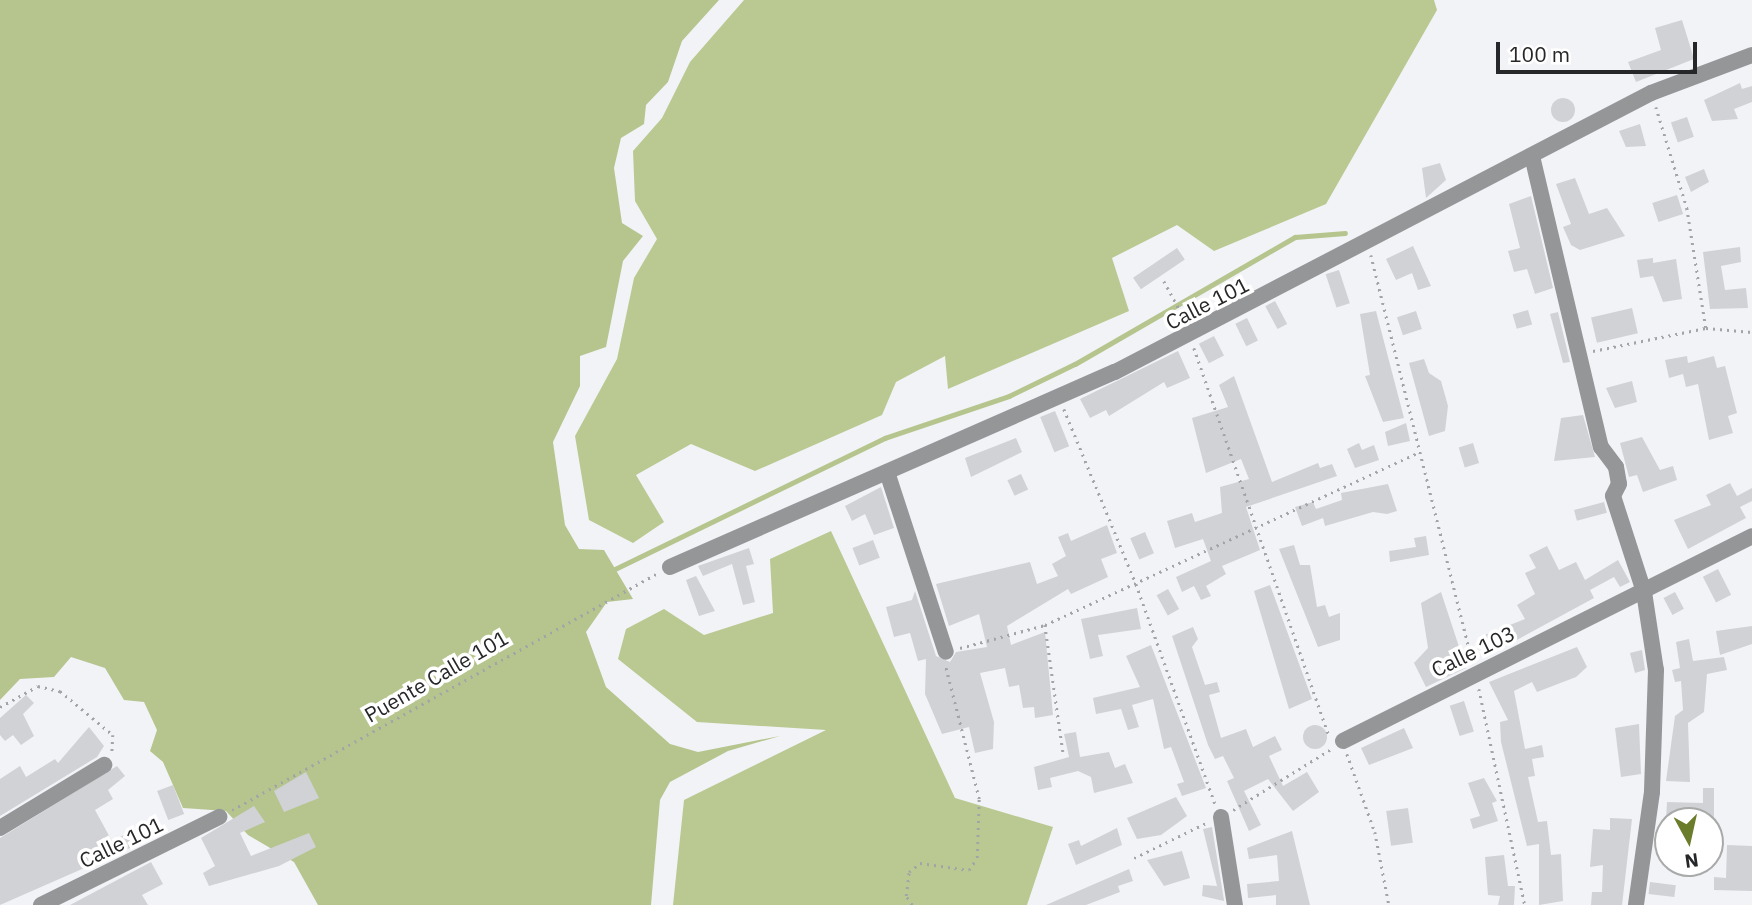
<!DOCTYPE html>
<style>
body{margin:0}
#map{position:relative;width:1752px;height:905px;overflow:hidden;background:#f2f3f7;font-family:"IBM Plex Sans",sans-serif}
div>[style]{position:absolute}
.forest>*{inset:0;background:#bac991}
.water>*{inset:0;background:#b6c58e}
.stream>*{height:4.5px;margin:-2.25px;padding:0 2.25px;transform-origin:2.25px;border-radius:2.25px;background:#b6c58e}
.building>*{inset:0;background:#d0d2d6;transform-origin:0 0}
.round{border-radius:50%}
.path>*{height:2.5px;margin-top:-1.25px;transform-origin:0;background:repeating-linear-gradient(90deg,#a3a4a7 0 2px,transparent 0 7px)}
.minor>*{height:16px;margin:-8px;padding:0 8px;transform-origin:8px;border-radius:8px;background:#959698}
span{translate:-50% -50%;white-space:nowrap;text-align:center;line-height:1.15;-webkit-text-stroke:7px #fff;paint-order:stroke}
.street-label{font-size:21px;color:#262728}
.north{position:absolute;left:1654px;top:807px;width:70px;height:70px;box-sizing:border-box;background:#fff;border:2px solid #a8a9a9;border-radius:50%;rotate:172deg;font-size:19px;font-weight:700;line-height:28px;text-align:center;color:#262728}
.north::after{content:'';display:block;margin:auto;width:24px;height:32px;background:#6b7c2b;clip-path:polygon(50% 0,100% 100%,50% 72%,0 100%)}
.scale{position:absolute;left:1496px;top:42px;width:201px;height:32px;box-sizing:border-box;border:4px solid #262728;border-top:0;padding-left:9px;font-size:21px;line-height:24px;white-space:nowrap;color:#262728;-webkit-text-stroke:5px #fff;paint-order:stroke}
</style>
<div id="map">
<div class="forest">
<div style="clip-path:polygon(744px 0,1434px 0,1437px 10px,1326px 204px,1214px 251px,1177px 225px,1112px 258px,1129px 311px,948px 389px,945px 356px,896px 382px,882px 415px,755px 471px,691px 444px,636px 475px,664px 522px,633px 543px,589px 520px,575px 436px,617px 359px,634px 278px,657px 239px,635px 201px,633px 151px,662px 118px,690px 62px)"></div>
<div style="clip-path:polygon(831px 531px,955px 798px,1053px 827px,1027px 905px,673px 905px,684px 800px,826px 730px,697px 722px,618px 659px,626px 629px,664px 609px,704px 635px,773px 613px,770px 559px)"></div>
</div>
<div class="water">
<div style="clip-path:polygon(0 0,719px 0,682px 41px,668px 82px,646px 105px,644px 124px,621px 138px,614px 168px,622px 223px,643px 236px,623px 261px,606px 347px,580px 356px,580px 386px,553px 442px,565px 525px,579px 549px,604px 550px,633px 599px,607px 602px,586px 632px,606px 687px,670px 744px,698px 752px,780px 736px,728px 751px,670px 782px,660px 800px,651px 905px,318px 905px,294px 862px,248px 835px,226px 811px,183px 808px,163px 762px,150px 751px,157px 730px,144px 702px,124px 700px,105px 668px,71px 657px,54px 677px,20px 679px,0 700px)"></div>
</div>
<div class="stream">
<div style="left:615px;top:569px;width:300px;rotate:-25.9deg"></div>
<div style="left:885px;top:438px;width:131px;rotate:-18.7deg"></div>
<div style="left:1009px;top:396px;width:73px;rotate:-25.9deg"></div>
<div style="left:1075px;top:364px;width:254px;rotate:-30deg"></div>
<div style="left:1295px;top:237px;width:50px;rotate:-4.6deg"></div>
</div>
<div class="building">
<div style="clip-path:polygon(1682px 20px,1694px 59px,1636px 82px,1628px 62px,1661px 50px,1655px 28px)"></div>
<div style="clip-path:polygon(1740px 83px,1742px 89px,1752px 86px,1752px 102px,1734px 109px,1738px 119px,1712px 121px,1704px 100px)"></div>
<div class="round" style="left:1551px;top:98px;width:24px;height:24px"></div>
<div style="left:1687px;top:117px;width:21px;height:17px;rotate:71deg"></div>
<div style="clip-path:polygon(1640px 124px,1646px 146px,1626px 147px,1619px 131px)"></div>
<div style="clip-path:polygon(1440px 163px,1446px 180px,1426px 198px,1422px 168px)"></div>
<div style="clip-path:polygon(1704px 169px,1709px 182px,1691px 192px,1685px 177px)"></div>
<div style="clip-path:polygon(1575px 178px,1589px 214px,1607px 208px,1625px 236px,1580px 250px,1571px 245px,1563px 227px,1571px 224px,1556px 184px)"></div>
<div style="left:1677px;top:195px;width:20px;height:26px;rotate:72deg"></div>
<div style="clip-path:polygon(1531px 196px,1553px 288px,1535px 294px,1527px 269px,1514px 272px,1508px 251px,1520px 248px,1509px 204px)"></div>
<div style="clip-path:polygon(1413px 246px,1431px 286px,1418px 290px,1412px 273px,1396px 280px,1386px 259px)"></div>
<div style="clip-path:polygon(1740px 247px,1741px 262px,1721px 266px,1725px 290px,1746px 288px,1748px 308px,1710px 309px,1703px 252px)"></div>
<div style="left:1177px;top:248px;width:14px;height:53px;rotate:56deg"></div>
<div style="clip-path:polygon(1653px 258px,1653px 263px,1676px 259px,1682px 299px,1663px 302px,1653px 276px,1640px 278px,1637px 260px)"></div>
<div style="left:1339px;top:270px;width:35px;height:14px;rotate:72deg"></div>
<div style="left:1275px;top:301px;width:26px;height:11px;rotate:62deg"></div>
<div style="left:1632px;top:308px;width:26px;height:42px;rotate:77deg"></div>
<div style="left:1528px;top:310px;width:15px;height:16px;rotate:74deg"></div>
<div style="clip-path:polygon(1376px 311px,1404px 418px,1383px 422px,1365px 376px,1370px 375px,1360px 314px)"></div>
<div style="left:1416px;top:311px;width:19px;height:20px;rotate:72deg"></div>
<div style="clip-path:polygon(1558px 312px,1570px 362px,1563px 363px,1550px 314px)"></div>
<div style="left:1247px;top:318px;width:25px;height:13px;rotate:64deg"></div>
<div style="left:1214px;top:336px;width:22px;height:17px;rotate:63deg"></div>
<div style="clip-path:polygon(1178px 351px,1190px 378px,1167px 388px,1164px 382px,1109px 416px,1106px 410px,1090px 418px,1080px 399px)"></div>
<div style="clip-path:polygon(1687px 356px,1688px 363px,1714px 356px,1717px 368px,1725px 366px,1737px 413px,1728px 416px,1733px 433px,1709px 440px,1698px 384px,1686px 387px,1683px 374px,1669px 378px,1665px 360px)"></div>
<div style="clip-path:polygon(1424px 359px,1429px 373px,1441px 381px,1448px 406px,1445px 431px,1429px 436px,1409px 363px)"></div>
<div style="clip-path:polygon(1234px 376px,1272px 482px,1318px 463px,1320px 468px,1332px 464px,1337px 476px,1246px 507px,1260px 550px,1222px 566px,1226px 574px,1206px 586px,1211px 596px,1201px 600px,1194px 586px,1182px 592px,1176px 577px,1211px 561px,1203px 539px,1175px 548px,1167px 521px,1192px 513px,1195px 522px,1222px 513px,1220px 487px,1249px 479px,1241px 459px,1206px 473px,1192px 418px,1228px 407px,1219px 385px)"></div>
<div style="clip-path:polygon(1632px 381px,1637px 402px,1615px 408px,1606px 388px)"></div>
<div style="left:1055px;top:411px;width:38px;height:16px;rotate:68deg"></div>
<div style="clip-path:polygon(1583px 415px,1595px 457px,1554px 461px,1561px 418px)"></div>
<div style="clip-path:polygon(1406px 423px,1410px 441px,1388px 446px,1385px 432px)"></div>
<div style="clip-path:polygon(1642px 437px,1660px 470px,1673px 466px,1677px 480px,1643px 492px,1637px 475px,1629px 477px,1620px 443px)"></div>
<div style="clip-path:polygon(1016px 438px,1022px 452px,971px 477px,965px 458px)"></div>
<div style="clip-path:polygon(1359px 443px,1362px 450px,1374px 445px,1379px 460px,1355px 468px,1347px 449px)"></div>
<div style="left:1473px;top:443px;width:21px;height:15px;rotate:73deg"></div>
<div style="left:1021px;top:474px;width:17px;height:15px;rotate:65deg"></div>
<div style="clip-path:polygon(1730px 483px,1737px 496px,1752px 488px,1752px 501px,1740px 507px,1746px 518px,1688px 549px,1674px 520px,1711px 505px,1706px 495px)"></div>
<div style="clip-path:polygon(1388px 484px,1397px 511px,1387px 514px,1373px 512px,1325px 526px,1323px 518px,1302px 526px,1295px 507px,1313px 502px,1316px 509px,1342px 500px,1341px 493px)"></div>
<div style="clip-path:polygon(881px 487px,894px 528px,874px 535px,865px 514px,852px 521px,845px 506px)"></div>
<div style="left:1604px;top:502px;width:11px;height:31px;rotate:75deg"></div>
<div style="clip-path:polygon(1107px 525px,1117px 553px,1101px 559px,1108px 577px,1071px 594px,1068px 589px,1007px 626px,1011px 645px,1045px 632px,1053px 715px,1035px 718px,1034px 707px,1023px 708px,1019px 685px,1009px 687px,1005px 668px,980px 673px,994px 722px,993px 749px,975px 753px,969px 727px,942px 734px,925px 694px,926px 659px,918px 661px,910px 633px,894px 637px,886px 607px,912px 600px,915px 591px,936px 656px,950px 662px,956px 652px,987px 647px,979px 614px,949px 626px,936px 584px,1030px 562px,1037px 584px,1058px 576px,1052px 564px,1066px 556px,1058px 537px,1068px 533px,1071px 541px)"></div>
<div style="left:1145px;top:532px;width:23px;height:16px;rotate:67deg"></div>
<div style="clip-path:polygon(1426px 536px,1429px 555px,1390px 562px,1389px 551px,1416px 547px,1414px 538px)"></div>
<div style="left:873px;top:540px;width:19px;height:22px;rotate:69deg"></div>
<div style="clip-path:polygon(1294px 545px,1300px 565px,1310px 565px,1317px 607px,1325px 605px,1329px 617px,1340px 613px,1340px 640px,1318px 647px,1279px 549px)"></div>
<div style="clip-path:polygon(1547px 546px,1559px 570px,1576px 562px,1585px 580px,1618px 560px,1630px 582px,1620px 587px,1614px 577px,1590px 590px,1594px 598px,1491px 654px,1482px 636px,1525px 619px,1517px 605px,1535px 594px,1525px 573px,1536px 568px,1529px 555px)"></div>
<div style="clip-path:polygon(749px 548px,754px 564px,746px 566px,755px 602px,743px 605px,732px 564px,703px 576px,698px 566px)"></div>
<div style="left:1718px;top:569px;width:29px;height:17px;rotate:63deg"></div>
<div style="clip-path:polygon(696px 576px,715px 611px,699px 616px,686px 580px)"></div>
<div style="clip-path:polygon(1270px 585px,1312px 699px,1289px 709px,1254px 591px)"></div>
<div style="left:1168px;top:589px;width:23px;height:13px;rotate:61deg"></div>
<div style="clip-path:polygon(1441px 592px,1466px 668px,1426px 687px,1414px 663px,1428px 648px,1421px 603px)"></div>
<div style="left:1675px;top:592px;width:19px;height:13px;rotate:62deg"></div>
<div style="clip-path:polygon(1137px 608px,1141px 629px,1098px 635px,1103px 656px,1090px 659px,1081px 619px)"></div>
<div style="clip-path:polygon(1752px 626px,1752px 644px,1720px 655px,1716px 631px)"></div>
<div style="clip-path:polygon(1193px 627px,1198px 639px,1192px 647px,1205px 685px,1217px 682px,1220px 692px,1209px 695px,1221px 738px,1246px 729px,1253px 747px,1275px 736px,1282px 750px,1269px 756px,1283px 786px,1307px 772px,1319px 792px,1293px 811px,1268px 779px,1244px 791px,1261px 825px,1249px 831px,1227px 781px,1234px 778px,1223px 756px,1215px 759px,1208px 745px,1172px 636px)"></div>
<div style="clip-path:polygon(1689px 639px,1693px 661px,1724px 657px,1727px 670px,1707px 674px,1704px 712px,1688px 723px,1690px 782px,1666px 781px,1675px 716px,1683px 710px,1681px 681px,1675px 682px,1672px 670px,1680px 668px,1676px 642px)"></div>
<div style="clip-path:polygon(1151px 645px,1206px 788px,1182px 796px,1177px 784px,1184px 782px,1171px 747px,1164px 749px,1153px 699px,1132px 705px,1139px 727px,1128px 730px,1121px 709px,1096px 714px,1093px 698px,1140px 687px,1126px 656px)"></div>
<div style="clip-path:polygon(1577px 647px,1587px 667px,1576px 677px,1537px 692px,1532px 682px,1514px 691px,1525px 749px,1542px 745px,1544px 757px,1532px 759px,1535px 776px,1528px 777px,1538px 822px,1547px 821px,1551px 855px,1561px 854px,1563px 901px,1539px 905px,1539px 844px,1527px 846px,1501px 742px,1500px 722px,1508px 720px,1489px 682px)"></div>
<div style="clip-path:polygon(1642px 650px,1645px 670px,1635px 673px,1630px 653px)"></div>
<div style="clip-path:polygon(26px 695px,34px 703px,23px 714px,34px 736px,21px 745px,13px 735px,5px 741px,0 735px,0 718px)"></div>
<div style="left:1464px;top:701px;width:32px;height:15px;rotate:72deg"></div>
<div style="clip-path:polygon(1639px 724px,1641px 774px,1621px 777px,1615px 728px)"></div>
<div class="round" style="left:1303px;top:725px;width:24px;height:24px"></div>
<div style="clip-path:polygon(89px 727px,104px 746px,97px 757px,0 816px,0 779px,20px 766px,26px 777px,55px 759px,58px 763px)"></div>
<div style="clip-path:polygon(1404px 728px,1413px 748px,1369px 765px,1361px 748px)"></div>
<div style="clip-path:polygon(1076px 732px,1080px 757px,1109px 752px,1115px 768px,1125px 764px,1133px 783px,1094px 793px,1091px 777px,1078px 771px,1050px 778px,1052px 787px,1038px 790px,1034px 767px,1069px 757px,1064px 734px)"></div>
<div style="clip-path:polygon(117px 766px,125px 776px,108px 790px,113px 799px,95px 810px,112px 841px,148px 823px,155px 837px,0 905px,0 838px)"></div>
<div style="clip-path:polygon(306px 772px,319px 798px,284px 812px,274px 791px)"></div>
<div style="clip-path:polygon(1484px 778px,1497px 801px,1492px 803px,1498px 821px,1473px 829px,1470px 819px,1480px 816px,1468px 783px)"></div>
<div style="left:173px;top:785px;width:31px;height:17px;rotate:69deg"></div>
<div style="clip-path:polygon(1703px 788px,1714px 788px,1714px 821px,1666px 821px,1667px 802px,1703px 803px)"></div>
<div style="clip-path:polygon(1176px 797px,1187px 816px,1161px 835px,1137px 839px,1127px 818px)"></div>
<div style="clip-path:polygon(254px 806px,265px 822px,240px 833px,251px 856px,309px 833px,316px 847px,279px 866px,209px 886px,203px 873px,215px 866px,201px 838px)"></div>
<div style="left:1408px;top:808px;width:35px;height:22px;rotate:82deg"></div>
<div style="clip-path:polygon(1610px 818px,1632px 819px,1622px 905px,1591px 905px,1592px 892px,1602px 892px,1603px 865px,1590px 867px,1593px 829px,1610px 830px)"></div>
<div style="clip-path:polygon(1212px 827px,1224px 900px,1224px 901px,1202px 896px,1203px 885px,1217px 886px,1203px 829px)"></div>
<div style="clip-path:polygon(1117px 828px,1122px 845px,1076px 865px,1068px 844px,1079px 840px,1081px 846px)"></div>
<div style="clip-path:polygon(1292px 831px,1310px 905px,1276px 905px,1276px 895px,1248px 898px,1247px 884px,1279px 881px,1277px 855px,1249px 859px,1247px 848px)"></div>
<div style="clip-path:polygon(1727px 845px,1752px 846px,1752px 891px,1714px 890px,1714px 877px,1726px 878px)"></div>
<div style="clip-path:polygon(1182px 851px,1190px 878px,1164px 886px,1147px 860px)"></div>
<div style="clip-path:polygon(1504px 855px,1508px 886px,1515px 886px,1514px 905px,1498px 905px,1500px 896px,1488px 895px,1485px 857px)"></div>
<div style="clip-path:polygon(151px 862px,163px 884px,142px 895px,148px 905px,70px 905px)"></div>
<div style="clip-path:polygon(1129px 869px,1133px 881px,1118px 886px,1120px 892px,1086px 905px,1046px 905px)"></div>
<div style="left:1650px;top:882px;width:26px;height:12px;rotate:7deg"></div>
</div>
<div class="path">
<div style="left:1656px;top:107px;width:106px;rotate:72.9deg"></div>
<div style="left:1687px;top:208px;width:121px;rotate:81deg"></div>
<div style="left:1371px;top:255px;width:416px;rotate:76deg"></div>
<div style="left:1164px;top:281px;width:42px;rotate:61.6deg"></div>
<div style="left:1194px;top:348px;width:410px;rotate:70.8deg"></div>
<div style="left:1593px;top:351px;width:115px;rotate:-11.5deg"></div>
<div style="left:1706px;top:328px;width:46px;rotate:5deg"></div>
<div style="left:1064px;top:409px;width:189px;rotate:67.6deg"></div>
<div style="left:1136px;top:584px;width:234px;rotate:70.2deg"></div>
<div style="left:1045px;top:625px;width:128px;rotate:81.9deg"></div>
<div style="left:960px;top:648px;width:88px;rotate:-15.1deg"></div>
<div style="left:1045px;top:625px;width:413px;rotate:-24.8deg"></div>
<div style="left:1479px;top:689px;width:221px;rotate:78deg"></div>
<div style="left:0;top:707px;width:43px;rotate:-28.9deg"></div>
<div style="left:38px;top:686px;width:23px;rotate:13deg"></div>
<div style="left:60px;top:691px;width:69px;rotate:39.7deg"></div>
<div style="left:113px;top:735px;width:19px;rotate:93deg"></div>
<div style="left:1347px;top:754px;width:83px;rotate:70.3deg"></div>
<div style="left:1375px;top:832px;width:74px;rotate:79.1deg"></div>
<div style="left:232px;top:810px;width:487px;rotate:-29.1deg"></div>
<div style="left:1233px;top:810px;width:115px;rotate:-31.9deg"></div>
<div style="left:1134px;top:858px;width:82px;rotate:-25.9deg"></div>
<div style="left:912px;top:905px;width:11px;rotate:-124deg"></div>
<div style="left:906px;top:896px;width:24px;rotate:-83deg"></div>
<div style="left:909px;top:872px;width:14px;rotate:-39deg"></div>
<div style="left:920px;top:863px;width:49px;rotate:8.1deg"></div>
<div style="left:969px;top:870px;width:14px;rotate:-56deg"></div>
<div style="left:977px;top:858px;width:59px;rotate:-88.1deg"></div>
<div style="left:979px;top:799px;width:138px;rotate:-104.2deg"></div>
</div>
<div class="minor">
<div style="left:1532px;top:156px;width:299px;rotate:76.7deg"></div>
<div style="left:1601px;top:447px;width:25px;rotate:53deg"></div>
<div style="left:1616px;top:467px;width:17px;rotate:80deg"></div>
<div style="left:1619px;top:484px;width:13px;rotate:117deg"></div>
<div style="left:1613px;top:496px;width:101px;rotate:72.1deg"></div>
<div style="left:1644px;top:592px;width:79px;rotate:81.3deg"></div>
<div style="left:1656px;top:670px;width:122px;rotate:91.9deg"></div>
<div style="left:1652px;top:792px;width:114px;rotate:98.1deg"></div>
<div style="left:887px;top:472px;width:189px;rotate:71.9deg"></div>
<div style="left:670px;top:567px;width:486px;rotate:-23.7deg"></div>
<div style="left:1115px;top:372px;width:604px;rotate:-27.5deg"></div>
<div style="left:1651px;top:93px;width:108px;rotate:-20.6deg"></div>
<div style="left:1343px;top:741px;width:457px;rotate:-26.6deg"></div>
<div style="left:1221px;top:817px;width:89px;rotate:81deg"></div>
<div style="left:0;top:828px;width:122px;rotate:-31.2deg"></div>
<div style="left:41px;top:905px;width:199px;rotate:-26.3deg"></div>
</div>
<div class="street-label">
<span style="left:1207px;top:303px;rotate:-27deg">Calle 101</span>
<span style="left:1473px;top:651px;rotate:-26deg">Calle 103</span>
<span style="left:436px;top:676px;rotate:-30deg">Puente Calle 101</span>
<span style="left:121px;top:842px;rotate:-26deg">Calle 101</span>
</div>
<div class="north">N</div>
<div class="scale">100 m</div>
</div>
